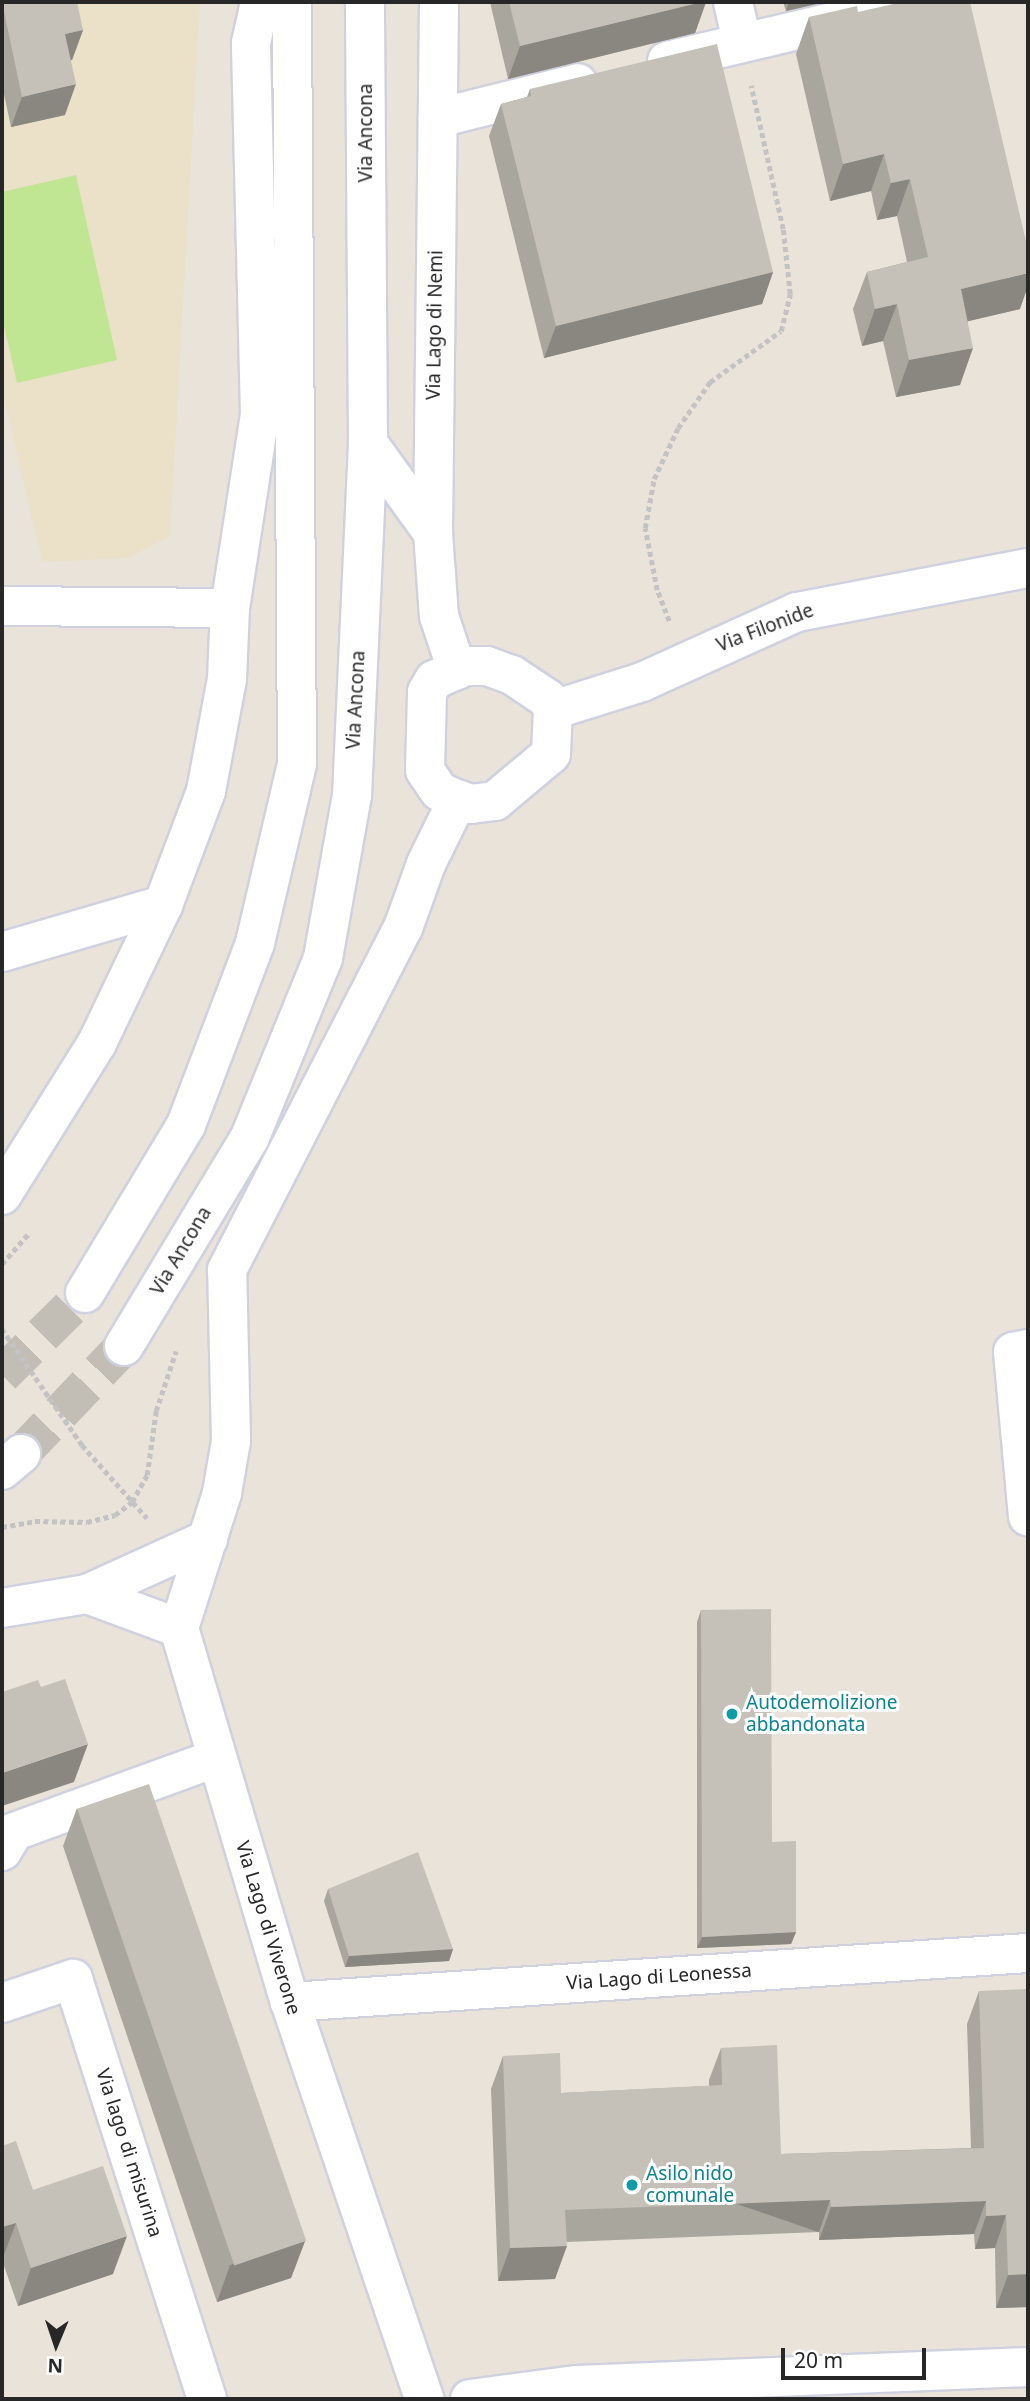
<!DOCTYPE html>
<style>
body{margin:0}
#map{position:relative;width:1030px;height:2401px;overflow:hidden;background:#e9e3d9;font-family:"Noto Sans",sans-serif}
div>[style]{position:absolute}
.education>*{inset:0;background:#ebe1c9}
.pitch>*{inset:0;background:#c1e693}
.tertiary-tunnel>*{height:38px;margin-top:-19px;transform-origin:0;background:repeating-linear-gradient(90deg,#c2bdb5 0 38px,transparent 0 57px)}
.path>*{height:4.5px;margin-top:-2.25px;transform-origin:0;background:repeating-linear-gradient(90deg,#c3c3c3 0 5px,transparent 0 8.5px)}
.roads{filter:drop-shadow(2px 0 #cfd1e0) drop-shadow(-2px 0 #cfd1e0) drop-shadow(0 2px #cfd1e0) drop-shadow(0 -2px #cfd1e0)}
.pedestrian>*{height:37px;margin:-18.5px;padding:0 18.5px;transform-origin:18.5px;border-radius:18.5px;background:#fff}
.minor>*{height:38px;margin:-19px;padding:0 19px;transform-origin:19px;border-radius:19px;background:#fff}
.tertiary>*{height:38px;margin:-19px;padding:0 19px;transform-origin:19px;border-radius:19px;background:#fff}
.path-bridge>*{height:4.5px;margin-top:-2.25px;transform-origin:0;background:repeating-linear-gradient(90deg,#c3c3c3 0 5px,transparent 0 8.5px)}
.wall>*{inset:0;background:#a9a69e}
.shaded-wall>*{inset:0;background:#8a8781;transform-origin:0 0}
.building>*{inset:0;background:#c5c1b8;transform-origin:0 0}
.dots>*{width:19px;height:19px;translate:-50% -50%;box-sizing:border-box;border:4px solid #fff;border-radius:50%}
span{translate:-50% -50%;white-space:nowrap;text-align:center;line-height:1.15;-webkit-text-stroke:6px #fff;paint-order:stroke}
.street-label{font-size:19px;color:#272727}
.culture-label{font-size:19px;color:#0d838f}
.left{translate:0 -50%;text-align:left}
.frame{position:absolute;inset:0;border:4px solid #272727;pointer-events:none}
.north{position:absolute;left:21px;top:2310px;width:70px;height:70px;-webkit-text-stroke:5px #fff;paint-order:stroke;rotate:182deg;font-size:19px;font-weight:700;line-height:28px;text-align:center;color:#272727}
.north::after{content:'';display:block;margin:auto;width:24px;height:32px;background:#272727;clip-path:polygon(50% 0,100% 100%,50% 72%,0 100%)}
.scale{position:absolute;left:781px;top:2348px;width:145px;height:32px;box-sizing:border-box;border:4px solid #272727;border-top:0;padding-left:9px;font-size:21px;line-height:24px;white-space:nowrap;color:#272727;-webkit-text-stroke:5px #fff;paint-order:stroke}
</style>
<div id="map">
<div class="education">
<div style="clip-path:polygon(2px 2px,200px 2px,170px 536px,128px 558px,42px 562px,2px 389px)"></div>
</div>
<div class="pitch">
<div style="clip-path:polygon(76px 175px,117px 360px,17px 383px,2px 317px,2px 192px)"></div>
</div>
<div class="tertiary-tunnel">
<div style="left:2px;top:1375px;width:117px;rotate:-44.7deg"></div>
<div style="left:21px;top:1454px;width:149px;rotate:-46.4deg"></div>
</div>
<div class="path">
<div style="left:669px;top:621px;width:33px;rotate:-111deg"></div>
<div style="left:657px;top:590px;width:63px;rotate:-101deg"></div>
<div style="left:645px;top:528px;width:50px;rotate:-79.6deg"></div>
<div style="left:654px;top:479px;width:56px;rotate:-64.8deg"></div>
<div style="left:678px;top:428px;width:56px;rotate:-55.2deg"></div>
<div style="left:710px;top:382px;width:87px;rotate:-35.7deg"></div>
<div style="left:781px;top:331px;width:38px;rotate:-76deg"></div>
<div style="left:790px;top:294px;width:65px;rotate:-96.1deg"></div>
<div style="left:783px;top:229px;width:147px;rotate:-102.6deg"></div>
<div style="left:2px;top:1264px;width:41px;rotate:-48.9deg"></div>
<div style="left:82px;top:1445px;width:98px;rotate:48.3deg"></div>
<div style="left:2px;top:1527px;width:34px;rotate:-10deg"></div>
<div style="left:35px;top:1521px;width:52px;rotate:1.1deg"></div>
<div style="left:87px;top:1522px;width:29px;rotate:-14deg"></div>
<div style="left:115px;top:1515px;width:21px;rotate:-37deg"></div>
<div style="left:132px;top:1502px;width:31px;rotate:-61deg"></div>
<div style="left:147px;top:1475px;width:65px;rotate:-82deg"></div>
<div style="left:156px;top:1411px;width:63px;rotate:-71.6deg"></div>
</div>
<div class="roads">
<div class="pedestrian">
<div style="left:2px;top:1851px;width:23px;rotate:-59deg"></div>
<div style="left:14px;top:1831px;width:216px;rotate:-20deg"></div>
</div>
<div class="minor">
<div style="left:439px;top:2px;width:531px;rotate:90.65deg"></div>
<div style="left:433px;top:533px;width:83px;rotate:85.9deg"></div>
<div style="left:439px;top:616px;width:57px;rotate:71.6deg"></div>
<div style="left:733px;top:2px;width:41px;rotate:77.3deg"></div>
<div style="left:667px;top:61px;width:257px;rotate:-13.3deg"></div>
<div style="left:438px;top:118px;width:144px;rotate:-14deg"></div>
<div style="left:368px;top:443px;width:111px;rotate:54.2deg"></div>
<div style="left:2px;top:606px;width:228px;rotate:0.5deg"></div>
<div style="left:466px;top:666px;width:21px"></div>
<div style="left:487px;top:666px;width:27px;rotate:20deg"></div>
<div style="left:512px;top:675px;width:43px;rotate:33.7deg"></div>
<div style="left:548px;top:699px;width:12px;rotate:66deg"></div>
<div style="left:553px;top:710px;width:44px;rotate:92.6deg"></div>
<div style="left:551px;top:754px;width:73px;rotate:140deg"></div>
<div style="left:495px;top:801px;width:24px;rotate:173deg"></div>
<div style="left:471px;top:804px;width:21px;rotate:-161deg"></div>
<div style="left:451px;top:797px;width:13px;rotate:-153deg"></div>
<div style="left:439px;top:791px;width:25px;rotate:-124deg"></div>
<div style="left:425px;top:770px;width:78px;rotate:-88.5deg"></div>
<div style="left:427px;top:692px;width:14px;rotate:-60deg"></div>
<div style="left:434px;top:680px;width:35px;rotate:-24deg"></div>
<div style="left:553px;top:710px;width:93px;rotate:-17.5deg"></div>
<div style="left:642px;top:682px;width:170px;rotate:-24.3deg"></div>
<div style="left:797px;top:612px;width:235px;rotate:-10.8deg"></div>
<div style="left:2px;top:952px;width:168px;rotate:-16.3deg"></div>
<div style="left:2px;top:1195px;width:179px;rotate:-58deg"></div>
<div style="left:97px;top:1043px;width:153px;rotate:-64.4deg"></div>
<div style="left:163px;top:905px;width:122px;rotate:-69.3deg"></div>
<div style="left:206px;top:791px;width:114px;rotate:-79.4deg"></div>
<div style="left:227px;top:679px;width:71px;rotate:-87.6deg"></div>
<div style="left:230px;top:608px;width:195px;rotate:-81.2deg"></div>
<div style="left:260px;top:415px;width:372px;rotate:-91.4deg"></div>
<div style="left:251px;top:43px;width:42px;rotate:-77.6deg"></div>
<div style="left:1028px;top:1349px;width:15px;rotate:169deg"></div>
<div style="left:1013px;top:1352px;width:165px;rotate:84.8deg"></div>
<div style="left:87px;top:1594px;width:133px;rotate:-24.4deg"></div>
<div style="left:2px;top:1608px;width:86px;rotate:-9.4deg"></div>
<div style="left:87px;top:1594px;width:98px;rotate:20.3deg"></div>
<div style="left:179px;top:1628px;width:142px;rotate:-72.3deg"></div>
<div style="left:222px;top:1493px;width:53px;rotate:-80.2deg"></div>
<div style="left:231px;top:1441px;width:171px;rotate:-91.3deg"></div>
<div style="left:227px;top:1270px;width:385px;rotate:-62.8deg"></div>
<div style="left:403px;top:928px;width:68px;rotate:-70.2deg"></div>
<div style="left:426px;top:864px;width:72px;rotate:-63.8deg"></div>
<div style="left:179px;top:1628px;width:390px;rotate:73.5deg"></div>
<div style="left:290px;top:2002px;width:419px;rotate:71.3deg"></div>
<div style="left:290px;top:2002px;width:740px;rotate:-3.8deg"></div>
<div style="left:2px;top:2003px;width:75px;rotate:-18.7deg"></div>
<div style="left:73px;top:1979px;width:441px;rotate:72.3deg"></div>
<div style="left:470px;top:2399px;width:108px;rotate:-7.5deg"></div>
<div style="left:577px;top:2385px;width:451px;rotate:-2.3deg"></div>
</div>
<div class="tertiary">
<div style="left:85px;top:1293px;width:196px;rotate:-59deg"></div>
<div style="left:186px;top:1125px;width:195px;rotate:-69.2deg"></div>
<div style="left:255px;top:943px;width:184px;rotate:-76.8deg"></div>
<div style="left:297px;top:764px;width:762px;rotate:-90.38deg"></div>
<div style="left:124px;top:1346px;width:244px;rotate:-58.9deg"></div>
<div style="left:250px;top:1137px;width:193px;rotate:-67.8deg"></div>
<div style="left:323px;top:958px;width:165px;rotate:-79.9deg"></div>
<div style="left:352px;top:796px;width:353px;rotate:-87.4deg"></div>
<div style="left:368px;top:443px;width:441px;rotate:-90.4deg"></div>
<div style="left:2px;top:1470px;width:25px;rotate:-40deg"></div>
</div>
</div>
<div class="path-bridge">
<div style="left:2px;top:1329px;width:141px;rotate:55.4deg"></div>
</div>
<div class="wall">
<div style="clip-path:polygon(2px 2px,83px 30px,72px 60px,71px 60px,65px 115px,11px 127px,2px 85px)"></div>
<div style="clip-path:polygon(490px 2px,706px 2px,695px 33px,508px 79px)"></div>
<div style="clip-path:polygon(783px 2px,825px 2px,786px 11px)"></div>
<div style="clip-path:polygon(858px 12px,1020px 309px,968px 321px,960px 385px,896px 397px,883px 341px,862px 346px,853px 309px,867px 272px,907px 262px,897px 216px,877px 220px,871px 191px,830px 201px,796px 54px,809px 17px)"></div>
<div style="clip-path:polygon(530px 89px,773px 272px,762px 304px,544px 358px,489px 136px,501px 104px,527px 97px)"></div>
<div style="clip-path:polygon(701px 1610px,772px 1842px,796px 1932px,791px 1944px,697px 1948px,697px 1622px)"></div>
<div style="clip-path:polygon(77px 1808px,305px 2241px,291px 2278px,217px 2302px,63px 1846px)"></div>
<div style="clip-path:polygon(328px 1889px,453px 1949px,449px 1961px,345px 1967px,324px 1901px)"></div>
<div style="clip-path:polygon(979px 1991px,1028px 2307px,996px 2308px,995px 2248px,975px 2249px,974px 2234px,819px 2240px,819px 2232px,566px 2242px,555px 2279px,498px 2281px,491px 2089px,503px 2056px,561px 2093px,709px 2086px,709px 2080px,721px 2048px,781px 2154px,971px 2148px,967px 2024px)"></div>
<div style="clip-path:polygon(2px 2146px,33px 2190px,113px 2274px,18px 2306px,2px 2260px)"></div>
</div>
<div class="shaded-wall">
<div style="clip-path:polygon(702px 2px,706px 2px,695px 33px,508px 79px,520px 46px)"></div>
<div style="clip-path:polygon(789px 2px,825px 2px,786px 11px)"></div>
<div style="clip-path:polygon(83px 30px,72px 60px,54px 64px,65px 34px)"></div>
<div style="clip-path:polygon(76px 84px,65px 115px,11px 127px,22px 97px)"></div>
<div style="clip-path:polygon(884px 154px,871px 191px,830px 201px,843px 164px)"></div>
<div style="clip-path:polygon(910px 179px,897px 216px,877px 220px,891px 183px)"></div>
<div style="clip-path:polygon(773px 272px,762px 304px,544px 358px,556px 326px)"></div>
<div style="clip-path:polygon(1028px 273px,1028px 286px,1020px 309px,948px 326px,961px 289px)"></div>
<div style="clip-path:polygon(897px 304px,883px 341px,862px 346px,875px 309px)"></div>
<div style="clip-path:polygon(973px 348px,960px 385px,896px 397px,909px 360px)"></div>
<div style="clip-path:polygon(88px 1744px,74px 1782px,2px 1806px,2px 1773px)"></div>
<div style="clip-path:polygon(796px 1932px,791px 1944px,697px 1948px,702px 1937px)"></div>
<div style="clip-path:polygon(453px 1949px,449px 1961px,345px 1967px,349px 1956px)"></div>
<div style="left:830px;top:2200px;width:34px;height:265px;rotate:109deg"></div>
<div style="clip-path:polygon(986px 2201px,974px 2234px,819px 2240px,831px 2207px)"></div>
<div style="clip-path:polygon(1006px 2215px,995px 2248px,975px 2249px,986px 2216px)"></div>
<div style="clip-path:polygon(16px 2223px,2px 2260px,2px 2227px)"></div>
<div style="clip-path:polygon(127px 2236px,113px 2274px,18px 2306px,31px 2268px)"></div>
<div style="clip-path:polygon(305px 2241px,291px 2278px,217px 2302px,230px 2265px)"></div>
<div style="clip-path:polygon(567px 2246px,555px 2279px,498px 2281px,510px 2248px)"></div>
<div style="clip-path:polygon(1028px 2274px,1028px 2307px,996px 2308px,1008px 2275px)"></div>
</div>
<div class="building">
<div style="clip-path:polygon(2px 2px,77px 2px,83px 30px,65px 34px,76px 84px,22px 97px)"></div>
<div style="clip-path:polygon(509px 2px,702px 2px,520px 46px)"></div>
<div style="clip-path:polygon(902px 2px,970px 2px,1028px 250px,1028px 273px,961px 289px,973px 348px,909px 360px,897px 304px,875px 309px,867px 272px,928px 257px,910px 179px,891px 183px,884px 154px,843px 164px,809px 17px,857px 6px,858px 12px)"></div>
<div style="clip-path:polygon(717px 44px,773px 272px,556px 326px,501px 104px,531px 96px,530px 89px)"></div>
<div style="clip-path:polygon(771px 1609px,772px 1842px,796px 1841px,796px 1932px,702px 1937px,701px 1610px)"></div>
<div style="clip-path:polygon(65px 1679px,88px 1744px,2px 1773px,2px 1692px,38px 1680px,41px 1687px)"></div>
<div style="left:149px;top:1784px;width:483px;height:76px;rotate:71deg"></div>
<div style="clip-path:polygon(418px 1852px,453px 1949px,349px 1956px,328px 1889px)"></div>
<div style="clip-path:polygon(1028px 1989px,1028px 2274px,1008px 2275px,1006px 2215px,986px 2216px,986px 2201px,831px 2207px,830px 2200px,565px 2210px,567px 2246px,510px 2248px,503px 2056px,560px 2053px,561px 2093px,722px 2085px,721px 2048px,777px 2045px,781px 2154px,984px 2148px,979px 1991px)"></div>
<div style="clip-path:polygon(16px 2141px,33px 2190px,103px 2166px,127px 2236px,31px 2268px,16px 2223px,2px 2227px,2px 2146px)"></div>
</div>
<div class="dots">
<div style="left:732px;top:1714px;background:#0f9aa8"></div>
<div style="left:632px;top:2185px;background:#0f9aa8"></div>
</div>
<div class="street-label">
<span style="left:366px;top:133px;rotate:-90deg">Via Ancona</span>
<span style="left:435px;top:325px;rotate:-89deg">Via Lago di Nemi</span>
<span style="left:765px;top:628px;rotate:-21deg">Via Filonide</span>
<span style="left:356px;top:700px;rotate:-87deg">Via Ancona</span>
<span style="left:181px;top:1251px;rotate:-59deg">Via Ancona</span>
<span style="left:268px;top:1928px;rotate:73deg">Via Lago di Viverone</span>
<span style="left:659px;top:1977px;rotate:-4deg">Via Lago di Leonessa</span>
<span style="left:129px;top:2153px;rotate:72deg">Via lago di misurina</span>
</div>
<div class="culture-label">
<span class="left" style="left:746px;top:1714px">Autodemolizione<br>abbandonata</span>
<span class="left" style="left:646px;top:2185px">Asilo nido<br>comunale</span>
</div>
<div class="frame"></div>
<div class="north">N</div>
<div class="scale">20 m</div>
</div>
